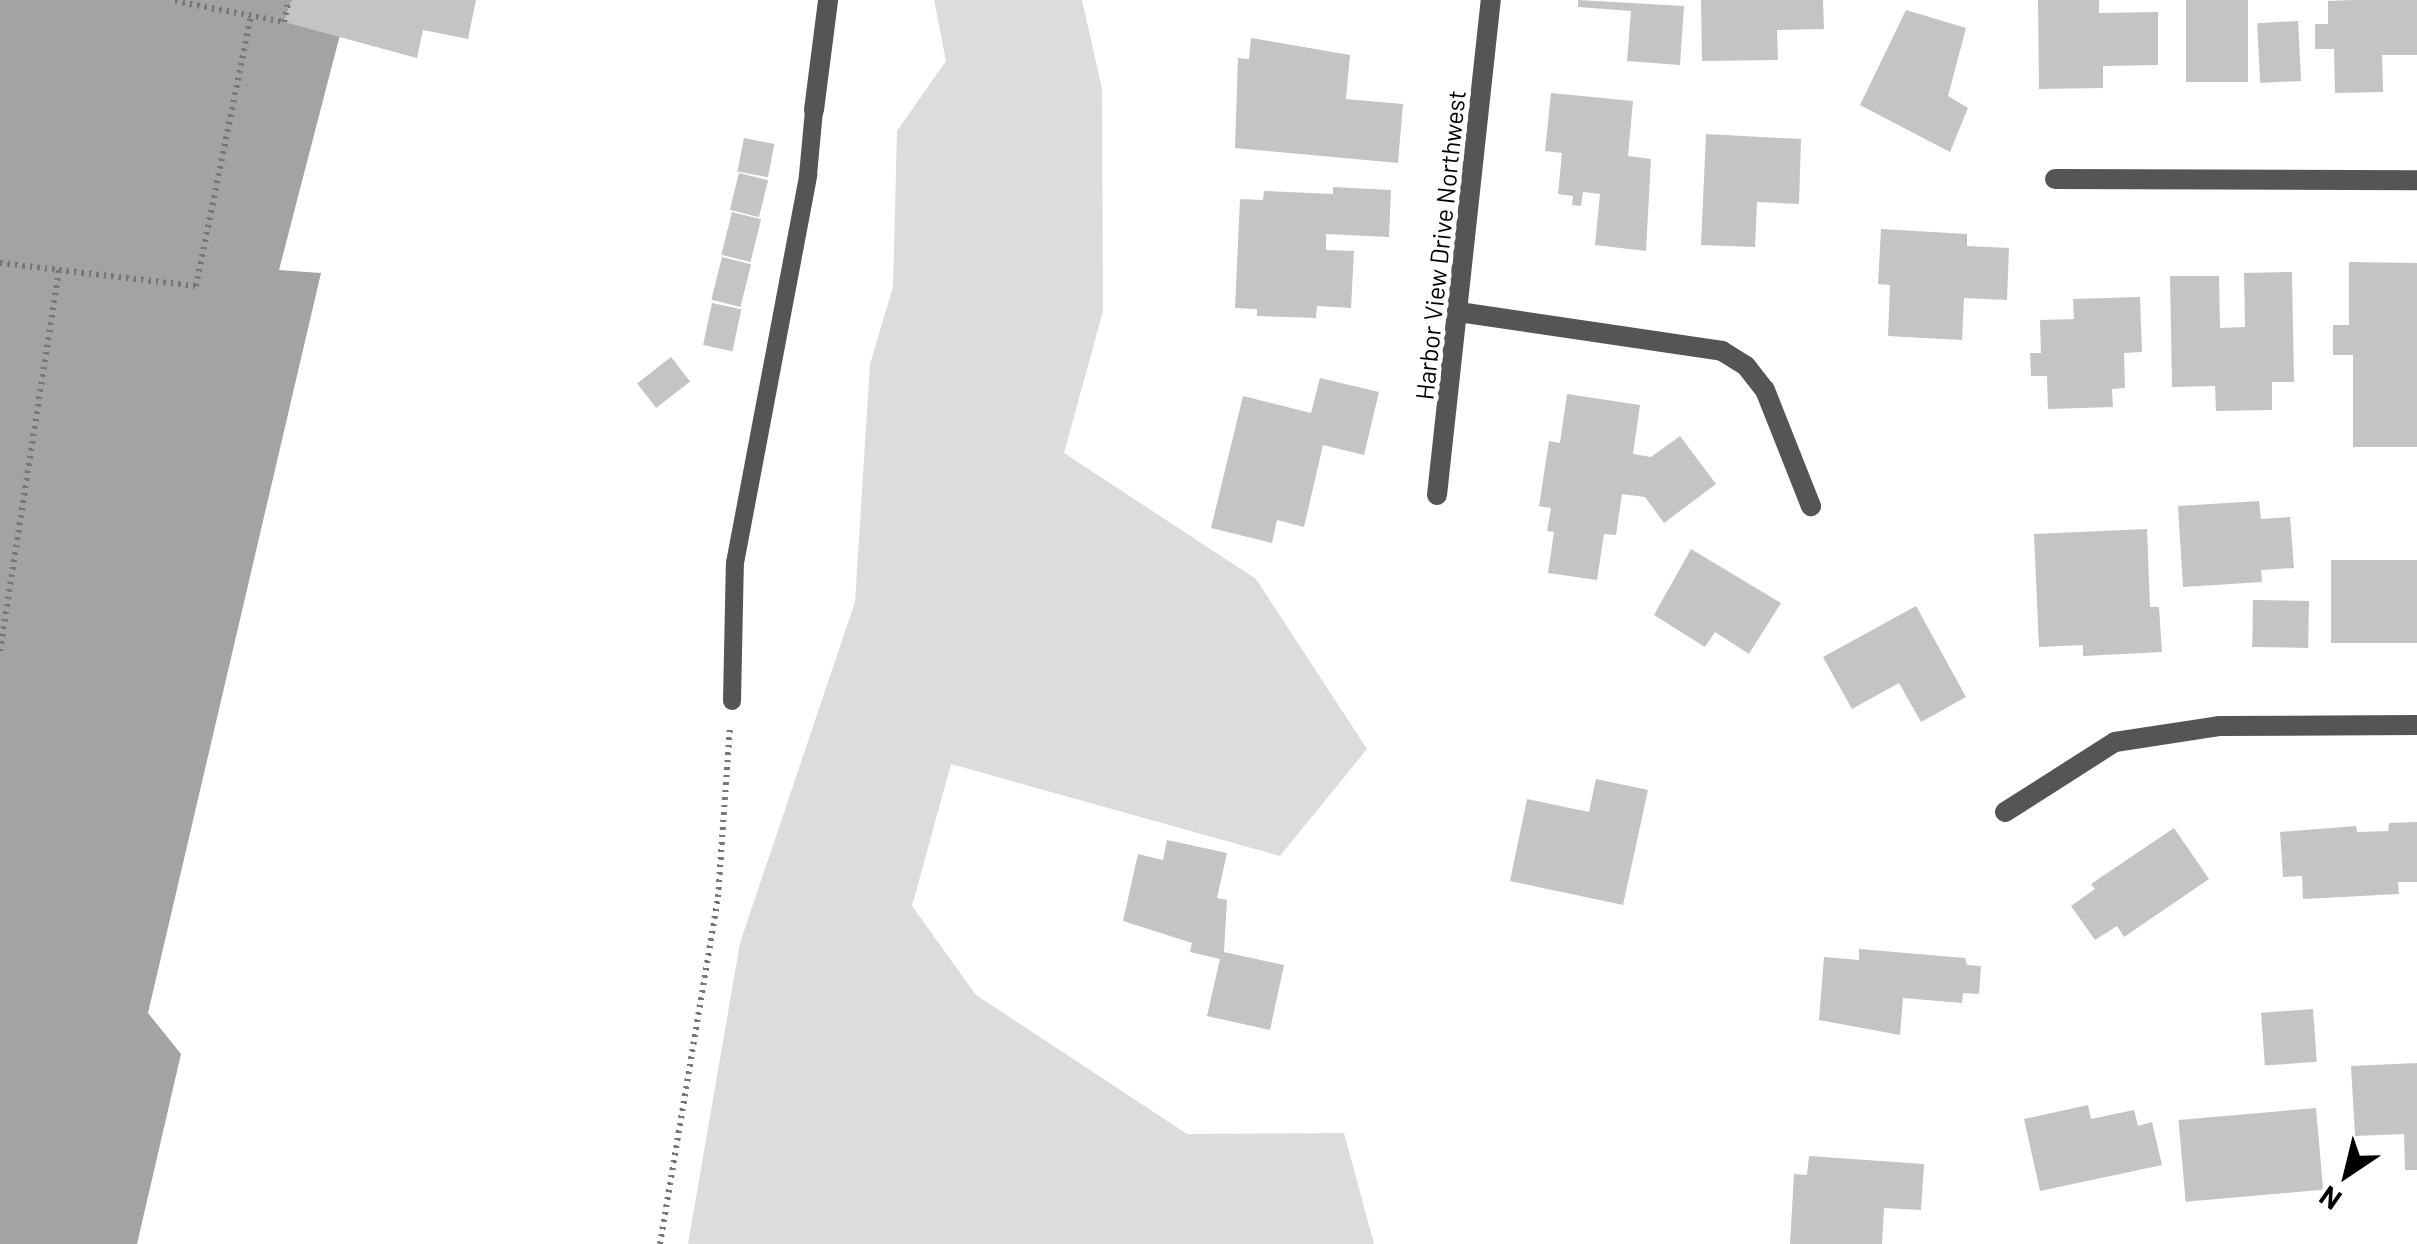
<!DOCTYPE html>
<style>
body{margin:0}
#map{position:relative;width:2417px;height:1244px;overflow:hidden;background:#fff;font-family:Barlow,sans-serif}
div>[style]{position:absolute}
.green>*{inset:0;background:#dcdcdc}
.water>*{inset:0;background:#a3a3a3}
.building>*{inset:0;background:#c4c4c4;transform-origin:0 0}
.path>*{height:6px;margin-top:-3px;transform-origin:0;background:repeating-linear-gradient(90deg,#777 0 2.5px,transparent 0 7.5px)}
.service>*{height:18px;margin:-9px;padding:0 9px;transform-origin:9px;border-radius:9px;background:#555}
.minor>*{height:20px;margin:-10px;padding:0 10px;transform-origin:10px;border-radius:10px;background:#555}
span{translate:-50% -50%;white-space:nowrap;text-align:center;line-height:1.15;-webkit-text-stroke:10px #fff;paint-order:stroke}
.street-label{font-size:25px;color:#000}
.north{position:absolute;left:2297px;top:1124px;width:100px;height:100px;-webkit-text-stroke:8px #fff;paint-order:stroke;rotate:215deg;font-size:28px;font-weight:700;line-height:40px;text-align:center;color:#000}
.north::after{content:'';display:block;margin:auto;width:35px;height:45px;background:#000;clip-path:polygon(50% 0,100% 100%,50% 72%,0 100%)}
</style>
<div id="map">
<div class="green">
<div style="clip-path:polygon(934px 0,1082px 0,1102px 89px,1103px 311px,1064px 453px,1256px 579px,1367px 749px,1280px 856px,951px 764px,912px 906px,976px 995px,1187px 1134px,1344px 1133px,1374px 1244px,688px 1244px,740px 943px,855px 602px,870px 364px,893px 287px,897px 131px,946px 61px)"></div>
</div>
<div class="water">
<div style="clip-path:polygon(0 0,349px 0,279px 270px,321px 273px,148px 1013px,181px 1054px,137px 1244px,0 1244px)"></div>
</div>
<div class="building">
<div style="clip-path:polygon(291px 0,476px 0,468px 39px,423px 30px,417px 58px,284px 22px)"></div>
<div style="clip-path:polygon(1578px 0,1684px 6px,1680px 65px,1627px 61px,1631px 11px,1578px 7px)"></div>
<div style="clip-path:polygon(1701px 0,1823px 0,1824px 29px,1777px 30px,1778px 60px,1702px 61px)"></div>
<div style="clip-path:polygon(2038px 0,2099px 0,2099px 13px,2158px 12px,2158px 65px,2103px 66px,2103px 88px,2039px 89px)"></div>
<div style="left:2186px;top:0;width:62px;height:82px"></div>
<div style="clip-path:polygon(2352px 0,2417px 0,2417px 55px,2382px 55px,2383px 92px,2335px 93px,2334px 49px,2315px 49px,2315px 24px,2328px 24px,2328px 1px)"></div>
<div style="clip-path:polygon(1906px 10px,1966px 28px,1948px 96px,1968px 108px,1950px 152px,1860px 105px)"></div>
<div style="left:2298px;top:21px;width:60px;height:41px;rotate:87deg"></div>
<div style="clip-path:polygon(1251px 38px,1350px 55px,1346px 99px,1403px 104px,1398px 163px,1235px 148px,1238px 58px,1249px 59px)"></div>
<div style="clip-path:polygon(1551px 93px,1633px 101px,1628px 156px,1651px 159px,1646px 251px,1595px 245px,1600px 194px,1583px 192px,1581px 206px,1572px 205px,1573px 196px,1558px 194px,1562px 153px,1545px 151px)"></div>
<div style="clip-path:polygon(1706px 134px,1801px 139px,1799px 204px,1757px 202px,1755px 247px,1701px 245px)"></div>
<div style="left:744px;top:138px;width:31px;height:34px;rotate:11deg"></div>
<div style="left:739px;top:173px;width:30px;height:38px;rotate:14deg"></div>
<div style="clip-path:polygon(1333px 187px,1391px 190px,1389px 237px,1326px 234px,1326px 250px,1354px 251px,1351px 308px,1317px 306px,1316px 318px,1257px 316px,1257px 309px,1235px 308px,1240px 199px,1263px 200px,1264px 191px,1333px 194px)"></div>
<div style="left:732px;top:212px;width:30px;height:44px;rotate:14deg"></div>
<div style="clip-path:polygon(1881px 229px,1967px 234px,1967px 246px,2009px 248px,2007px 300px,1964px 298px,1962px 340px,1888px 336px,1890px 285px,1878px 284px)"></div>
<div style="left:722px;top:257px;width:30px;height:44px;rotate:14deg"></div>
<div style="clip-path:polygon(2349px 262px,2417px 263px,2417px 447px,2353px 447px,2353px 355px,2333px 355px,2333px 325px,2349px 325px)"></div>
<div style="clip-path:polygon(2292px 272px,2294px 382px,2272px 382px,2272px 410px,2216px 411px,2215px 386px,2172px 387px,2170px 276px,2219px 276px,2220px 328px,2245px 327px,2244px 273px)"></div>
<div style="clip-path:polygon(2140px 297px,2142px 352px,2124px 353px,2125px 388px,2112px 389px,2113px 407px,2048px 409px,2047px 376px,2031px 376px,2030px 353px,2041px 353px,2040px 320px,2074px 319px,2073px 299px)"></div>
<div style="left:712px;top:303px;width:30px;height:43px;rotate:12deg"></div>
<div style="left:671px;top:357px;width:31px;height:43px;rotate:52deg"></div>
<div style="clip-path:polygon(1320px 378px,1379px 392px,1364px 455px,1323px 445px,1304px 527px,1277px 520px,1272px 543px,1211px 528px,1243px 396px,1311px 413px)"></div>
<div style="clip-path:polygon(1567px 394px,1640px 405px,1633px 454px,1651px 457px,1680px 436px,1716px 484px,1664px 523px,1645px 497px,1622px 494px,1616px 535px,1604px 534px,1597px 580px,1548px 573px,1554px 532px,1547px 531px,1551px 508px,1539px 506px,1549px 441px,1560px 443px)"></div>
<div style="clip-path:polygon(2259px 501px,2261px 519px,2290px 517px,2294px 568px,2261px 570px,2262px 582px,2183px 587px,2178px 506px)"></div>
<div style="clip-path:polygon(2147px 529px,2150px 607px,2159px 607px,2162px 652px,2083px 656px,2083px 645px,2039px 647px,2034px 534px)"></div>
<div style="clip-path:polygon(1691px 549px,1781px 603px,1749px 654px,1715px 632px,1705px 647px,1654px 615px)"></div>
<div style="left:2331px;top:560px;width:86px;height:83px"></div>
<div style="left:2253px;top:600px;width:56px;height:47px;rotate:1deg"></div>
<div style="clip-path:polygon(1916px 606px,1966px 697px,1921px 722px,1899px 683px,1852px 709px,1823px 657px)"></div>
<div style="clip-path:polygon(1596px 779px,1648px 790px,1623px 905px,1510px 881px,1527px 799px,1589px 812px)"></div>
<div style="clip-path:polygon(2417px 822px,2417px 882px,2398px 882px,2399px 894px,2303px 899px,2302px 876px,2283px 877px,2280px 832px,2356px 826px,2357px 832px,2388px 831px,2389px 823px)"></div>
<div style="clip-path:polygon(2174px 828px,2209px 879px,2124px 937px,2117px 926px,2095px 940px,2071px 906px,2095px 889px,2091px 884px)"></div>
<div style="clip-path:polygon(1167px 840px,1227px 853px,1217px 898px,1227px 900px,1224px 952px,1284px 965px,1270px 1030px,1207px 1016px,1220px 959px,1190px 952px,1192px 943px,1123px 921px,1138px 854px,1163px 860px)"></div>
<div style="clip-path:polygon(1859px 949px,1965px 958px,1967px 965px,1981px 966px,1979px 994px,1963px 993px,1962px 1003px,1903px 998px,1900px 1035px,1819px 1020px,1824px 957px,1859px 960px)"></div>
<div style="left:2313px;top:1009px;width:53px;height:52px;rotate:86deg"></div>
<div style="clip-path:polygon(2417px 1063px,2417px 1170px,2405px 1170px,2404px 1134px,2355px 1136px,2351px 1066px)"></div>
<div style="clip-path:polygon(2088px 1105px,2091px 1119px,2134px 1110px,2138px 1126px,2152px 1122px,2162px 1165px,2040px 1191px,2024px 1119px)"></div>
<div style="left:2316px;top:1108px;width:82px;height:138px;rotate:85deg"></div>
<div style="clip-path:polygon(1809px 1156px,1924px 1164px,1921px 1210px,1884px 1208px,1882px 1244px,1790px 1244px,1794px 1174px,1807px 1175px)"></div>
</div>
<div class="path">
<div style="left:175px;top:1px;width:111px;rotate:10.9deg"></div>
<div style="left:284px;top:22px;width:23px;rotate:-77deg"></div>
<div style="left:0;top:263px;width:59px;rotate:6.8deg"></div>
<div style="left:0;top:651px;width:386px;rotate:-81.2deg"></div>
<div style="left:59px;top:270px;width:138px;rotate:6.7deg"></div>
<div style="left:196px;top:286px;width:277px;rotate:-78.5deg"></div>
<div style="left:660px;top:1244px;width:352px;rotate:-80.5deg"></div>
<div style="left:718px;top:897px;width:170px;rotate:-86deg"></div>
</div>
<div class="service">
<div style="left:732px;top:701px;width:138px;rotate:-88.8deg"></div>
<div style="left:735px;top:563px;width:395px;rotate:-79.3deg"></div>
<div style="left:808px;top:175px;width:65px;rotate:-84.7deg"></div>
</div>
<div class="minor">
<div style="left:814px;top:110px;width:111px;rotate:-82.7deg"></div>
<div style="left:2055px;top:179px;width:362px;rotate:0.2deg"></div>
<div style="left:1459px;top:312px;width:266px;rotate:8.4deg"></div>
<div style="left:1722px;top:351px;width:28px;rotate:32deg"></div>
<div style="left:1746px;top:366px;width:31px;rotate:52deg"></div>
<div style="left:1765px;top:390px;width:125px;rotate:68.4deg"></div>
<div style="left:1437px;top:495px;width:498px;rotate:-83.8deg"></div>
<div style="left:2005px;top:812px;width:130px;rotate:-32.5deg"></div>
<div style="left:2115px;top:742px;width:105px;rotate:-8.7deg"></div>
<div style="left:2219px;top:726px;width:198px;rotate:-0.3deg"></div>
</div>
<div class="street-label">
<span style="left:1440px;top:245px;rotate:-84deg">Harbor View Drive Northwest</span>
</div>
<div class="north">N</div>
</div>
